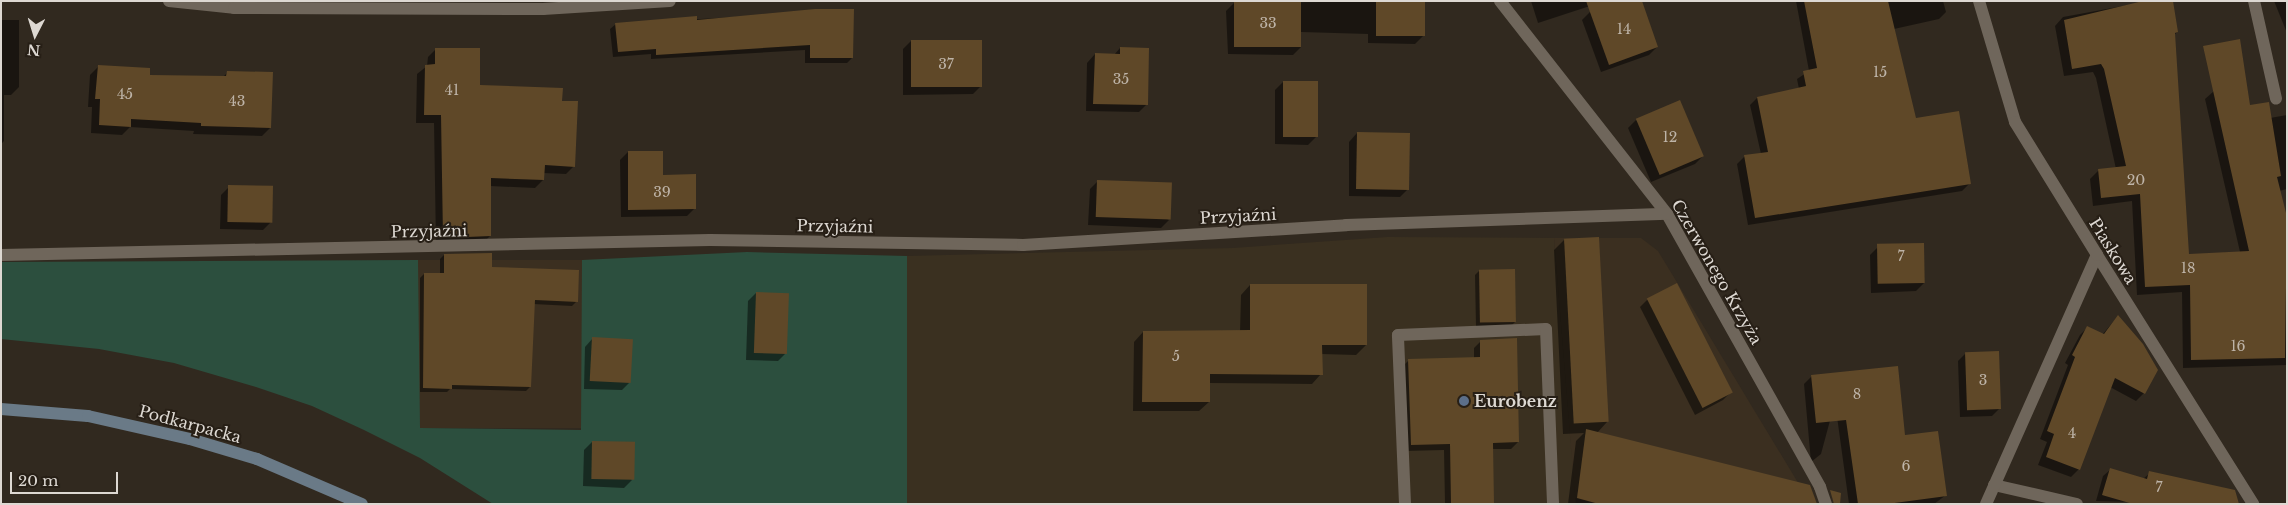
<!DOCTYPE html>
<meta charset="utf-8">
<style>
body{margin:0}
#map{position:relative;width:2288px;height:505px;overflow:hidden;background:#31291f;font-family:"Libre Baskerville",serif}
div>[style]{position:absolute}
.commercial>*{inset:0;background:#3a3020}
.built>*{inset:0;background:#3b2f20;transform-origin:0 0}
.green>*{inset:0;background:#2c4f3e}
.shadow>*{inset:0;background:#0007}
.building>*{inset:0;background:#5f4828;transform-origin:0 0}
.service>*{height:12px;margin:-6px;padding:0 6px;transform-origin:6px;border-radius:6px;background:#6f665b}
.minor>*{height:12px;margin:-6px;padding:0 6px;transform-origin:6px;border-radius:6px;background:#6f665b}
.secondary>*{height:12px;margin:-6px;padding:0 6px;transform-origin:6px;border-radius:6px;background:#6a7a87}
.dots>*{width:14px;height:14px;translate:-50% -50%;box-sizing:border-box;border:2px solid #271f16;border-radius:50%}
span{translate:-50% -50%;white-space:nowrap;text-align:center;line-height:1.15;-webkit-text-stroke:4px #271f16;paint-order:stroke}
.number-label{font-size:14px;color:#beb4a8}
.number-label span{-webkit-text-stroke-width:0}
.street-label{font-size:16px;color:#ddd8d2}
.poi-label{font-size:16px;color:#ddd8d2;font-weight:700}
.left{translate:0 -50%;text-align:left}
.frame{position:absolute;inset:0;border:2px solid #ddd8d2;pointer-events:none}
.north{position:absolute;left:10px;top:10px;width:50px;height:50px;-webkit-text-stroke:4px #271f16;paint-order:stroke;rotate:185deg;font-size:14px;font-weight:700;line-height:20px;text-align:center;color:#ddd8d2}
.north::after{content:'';display:block;margin:auto;width:18px;height:22px;background:#ddd8d2;clip-path:polygon(50% 0,100% 100%,50% 72%,0 100%)}
.scale{position:absolute;left:10px;top:472px;width:108px;height:22px;box-sizing:border-box;border:2px solid #ddd8d2;border-top:0;padding-left:6px;font-size:15px;line-height:18px;white-space:nowrap;color:#ddd8d2;-webkit-text-stroke:4px #271f16;paint-order:stroke}
</style>
<div id="map">
<div class="commercial">
<div style="clip-path:polygon(1388px 237px,1554px 238px,1576px 504px,907px 504px,907px 256px,1233px 248px)"></div>
</div>
<div class="built">
<div style="clip-path:polygon(1554px 238px,1641px 238px,1658px 251px,1800px 486px,1806px 504px,1598px 504px,1575px 498px)"></div>
<div style="left:418px;top:260px;width:164px;height:168px"></div>
</div>
<div class="green">
<div style="clip-path:polygon(747px 252px,907px 256px,907px 504px,493px 504px,420px 458px,364px 430px,312px 406px,256px 387px,174px 363px,99px 349px,1px 339px,1px 262px,418px 260px,420px 428px,581px 430px,582px 260px)"></div>
</div>
<div class="shadow">
<div style="clip-path:polygon(1424px 1px,1423px 36px,1415px 44px,1368px 43px,1368px 34px,1301px 32px,1301px 47px,1293px 55px,1228px 54px,1226px 11px,1234px 3px)"></div>
<div style="clip-path:polygon(1531px 1px,1595px 1px,1590px 6px,1538px 23px)"></div>
<div style="clip-path:polygon(1796px 1px,1943px 1px,1946px 12px,1939px 19px,1894px 29px,1915px 120px,1969px 184px,1962px 191px,1748px 225px,1737px 164px,1744px 157px,1761px 154px,1750px 105px,1757px 98px,1799px 89px,1797px 79px,1809px 71px)"></div>
<div style="clip-path:polygon(2274px 1px,2287px 1px,2287px 33px)"></div>
<div style="clip-path:polygon(2145px 2px,2177px 32px,2174px 35px,2188px 255px,2240px 252px,2205px 99px,2214px 91px,2270px 118px,2287px 115px,2287px 189px,2279px 191px,2287px 222px,2287px 365px,2183px 368px,2182px 292px,2137px 295px,2132px 201px,2093px 206px,2090px 179px,2098px 171px,2116px 169px,2096px 78px,2093px 72px,2064px 76px,2055px 26px,2063px 17px)"></div>
<div style="clip-path:polygon(853px 10px,852px 58px,847px 63px,805px 63px,805px 50px,651px 59px,651px 54px,613px 57px,610px 29px,616px 24px)"></div>
<div style="clip-path:polygon(1590px 12px,1657px 47px,1649px 55px,1601px 72px,1582px 20px)"></div>
<div style="clip-path:polygon(1px 20px,19px 20px,19px 87px,11px 95px,4px 95px,4px 141px,1px 144px)"></div>
<div style="clip-path:polygon(911px 41px,981px 86px,973px 94px,903px 95px,903px 49px)"></div>
<div style="clip-path:polygon(1120px 48px,1147px 104px,1139px 112px,1086px 111px,1087px 63px,1095px 54px,1114px 55px)"></div>
<div style="clip-path:polygon(436px 49px,478px 86px,560px 102px,574px 166px,566px 174px,543px 173px,543px 180px,535px 188px,490px 186px,490px 236px,482px 244px,436px 245px,434px 123px,416px 123px,417px 74px,427px 66px,428px 57px)"></div>
<div style="clip-path:polygon(98px 67px,148px 76px,223px 77px,227px 73px,270px 128px,262px 136px,193px 134px,194px 131px,130px 127px,122px 135px,91px 133px,92px 107px,88px 107px,90px 75px)"></div>
<div style="clip-path:polygon(1283px 82px,1316px 137px,1308px 145px,1275px 144px,1275px 90px)"></div>
<div style="clip-path:polygon(1636px 120px,1703px 156px,1695px 164px,1651px 182px,1628px 128px)"></div>
<div style="clip-path:polygon(1357px 133px,1408px 189px,1400px 197px,1349px 196px,1349px 142px)"></div>
<div style="clip-path:polygon(628px 152px,695px 208px,687px 216px,621px 217px,620px 160px)"></div>
<div style="clip-path:polygon(1098px 181px,1169px 220px,1161px 228px,1088px 225px,1090px 189px)"></div>
<div style="clip-path:polygon(229px 187px,271px 222px,263px 230px,220px 229px,221px 195px)"></div>
<div style="clip-path:polygon(1564px 240px,1607px 422px,1597px 433px,1798px 504px,1568px 504px,1576px 441px,1584px 433px,1563px 434px,1554px 250px)"></div>
<div style="clip-path:polygon(1878px 247px,1924px 283px,1916px 291px,1871px 293px,1870px 255px)"></div>
<div style="clip-path:polygon(444px 255px,576px 302px,572px 306px,533px 304px,530px 387px,526px 391px,450px 389px,447px 392px,420px 392px,420px 278px,424px 274px,440px 274px,440px 259px)"></div>
<div style="clip-path:polygon(1479px 271px,1515px 322px,1511px 326px,1476px 327px,1475px 275px)"></div>
<div style="clip-path:polygon(1250px 285px,1366px 345px,1356px 355px,1321px 354px,1321px 374px,1312px 384px,1209px 383px,1209px 402px,1199px 411px,1133px 411px,1134px 342px,1143px 332px,1240px 332px,1241px 295px)"></div>
<div style="clip-path:polygon(756px 293px,786px 353px,778px 361px,746px 360px,748px 301px)"></div>
<div style="clip-path:polygon(1648px 299px,1731px 392px,1723px 400px,1695px 415px,1640px 307px)"></div>
<div style="clip-path:polygon(2118px 316px,2144px 393px,2136px 401px,2110px 387px,2079px 469px,2071px 477px,2038px 465px,2047px 442px,2040px 439px,2068px 365px,2065px 363px,2080px 335px,2088px 327px,2102px 335px)"></div>
<div style="clip-path:polygon(593px 338px,630px 382px,622px 390px,584px 389px,585px 347px)"></div>
<div style="clip-path:polygon(1481px 341px,1518px 442px,1511px 449px,1492px 449px,1493px 504px,1445px 504px,1444px 450px,1405px 451px,1402px 367px,1409px 360px,1474px 359px,1474px 348px)"></div>
<div style="clip-path:polygon(1966px 353px,2000px 408px,1992px 416px,1960px 417px,1958px 361px)"></div>
<div style="clip-path:polygon(1812px 376px,1904px 437px,1946px 495px,1934px 504px,1849px 504px,1835px 402px,1821px 454px,1811px 462px,1804px 384px)"></div>
<div style="clip-path:polygon(592px 442px,632px 480px,624px 488px,583px 486px,584px 450px)"></div>
<div style="clip-path:polygon(2110px 470px,2143px 479px,2150px 473px,2209px 504px,2096px 501px,2103px 476px)"></div>
</div>
<div class="building">
<div style="left:1234px;top:1px;width:67px;height:46px"></div>
<div style="left:1376px;top:1px;width:49px;height:35px"></div>
<div style="clip-path:polygon(1586px 1px,1642px 1px,1658px 47px,1609px 65px)"></div>
<div style="clip-path:polygon(1804px 1px,1888px 1px,1916px 118px,1959px 111px,1971px 184px,1755px 218px,1744px 155px,1768px 152px,1757px 97px,1806px 86px,1803px 71px,1817px 68px)"></div>
<div style="clip-path:polygon(2143px 1px,2173px 1px,2178px 32px,2175px 33px,2189px 254px,2249px 251px,2203px 46px,2240px 39px,2250px 105px,2269px 102px,2281px 176px,2277px 177px,2287px 217px,2285px 358px,2191px 360px,2190px 285px,2145px 287px,2140px 194px,2101px 198px,2098px 169px,2126px 166px,2104px 69px,2101px 64px,2072px 69px,2064px 20px)"></div>
<div style="clip-path:polygon(815px 9px,854px 9px,853px 58px,810px 58px,810px 45px,656px 55px,656px 49px,618px 52px,615px 23px,697px 16px,697px 20px)"></div>
<div style="left:911px;top:40px;width:71px;height:47px"></div>
<div style="clip-path:polygon(1120px 47px,1149px 48px,1148px 105px,1093px 104px,1095px 53px,1120px 54px)"></div>
<div style="clip-path:polygon(435px 48px,480px 48px,480px 85px,563px 88px,562px 101px,578px 101px,575px 167px,545px 165px,544px 180px,491px 178px,491px 236px,443px 238px,441px 115px,424px 115px,425px 65px,435px 64px)"></div>
<div style="clip-path:polygon(98px 65px,150px 68px,150px 75px,226px 76px,227px 71px,273px 72px,271px 128px,201px 126px,201px 123px,131px 119px,131px 127px,99px 125px,100px 99px,95px 99px)"></div>
<div style="left:1283px;top:81px;width:35px;height:56px"></div>
<div style="left:1680px;top:100px;width:61px;height:48px;rotate:67deg"></div>
<div style="left:1357px;top:132px;width:53px;height:57px;rotate:1deg"></div>
<div style="clip-path:polygon(628px 151px,663px 151px,663px 175px,696px 174px,696px 209px,628px 210px)"></div>
<div style="left:1097px;top:180px;width:75px;height:37px;rotate:2deg"></div>
<div style="left:228px;top:185px;width:45px;height:37px;rotate:1deg"></div>
<div style="left:1599px;top:237px;width:185px;height:35px;rotate:87deg"></div>
<div style="left:1924px;top:243px;width:40px;height:47px;rotate:89deg"></div>
<div style="clip-path:polygon(492px 253px,492px 267px,579px 270px,578px 302px,535px 300px,531px 387px,452px 385px,452px 389px,423px 388px,424px 273px,444px 273px,444px 254px)"></div>
<div style="left:1515px;top:269px;width:53px;height:36px;rotate:89deg"></div>
<div style="left:1677px;top:283px;width:123px;height:34px;rotate:63deg"></div>
<div style="clip-path:polygon(1250px 284px,1367px 284px,1367px 345px,1322px 345px,1323px 375px,1210px 374px,1210px 402px,1142px 402px,1143px 331px,1250px 330px)"></div>
<div style="left:756px;top:292px;width:33px;height:61px;rotate:2deg"></div>
<div style="clip-path:polygon(2118px 315px,2143px 344px,2158px 370px,2145px 394px,2115px 378px,2080px 470px,2046px 457px,2054px 434px,2047px 431px,2075px 357px,2072px 355px,2087px 326px,2104px 334px)"></div>
<div style="left:592px;top:337px;width:41px;height:44px;rotate:3deg"></div>
<div style="clip-path:polygon(1517px 338px,1519px 442px,1493px 443px,1494px 504px,1451px 504px,1450px 444px,1411px 445px,1408px 359px,1480px 357px,1480px 340px)"></div>
<div style="left:1999px;top:351px;width:58px;height:34px;rotate:88deg"></div>
<div style="clip-path:polygon(1898px 366px,1905px 435px,1938px 431px,1947px 496px,1887px 504px,1858px 504px,1846px 420px,1816px 423px,1811px 375px)"></div>
<div style="clip-path:polygon(1586px 429px,1810px 485px,1817px 504px,1599px 504px,1577px 498px)"></div>
<div style="left:592px;top:441px;width:43px;height:38px;rotate:1deg"></div>
<div style="clip-path:polygon(2110px 468px,2147px 479px,2149px 471px,2235px 490px,2239px 504px,2133px 504px,2102px 495px)"></div>
<div style="clip-path:polygon(1830px 490px,1841px 493px,1840px 504px,1834px 504px)"></div>
</div>
<div class="service">
<div style="left:2254px;top:1px;width:100px;rotate:77.3deg"></div>
<div style="left:2097px;top:255px;width:294px;rotate:57.9deg"></div>
<div style="left:1994px;top:485px;width:85px;rotate:12.9deg"></div>
<div style="left:1405px;top:504px;width:169px;rotate:-92.4deg"></div>
<div style="left:1398px;top:335px;width:148px;rotate:-2.3deg"></div>
<div style="left:1546px;top:329px;width:175px;rotate:87.7deg"></div>
<div style="left:1986px;top:504px;width:273px;rotate:-66deg"></div>
</div>
<div class="minor">
<div style="left:169px;top:1px;width:65px;rotate:6.1deg"></div>
<div style="left:234px;top:8px;width:309px;rotate:0.2deg"></div>
<div style="left:543px;top:9px;width:127px;rotate:-3.6deg"></div>
<div style="left:1500px;top:1px;width:271px;rotate:51.9deg"></div>
<div style="left:1667px;top:214px;width:313px;rotate:60.7deg"></div>
<div style="left:1820px;top:487px;width:18px;rotate:71deg"></div>
<div style="left:1979px;top:1px;width:126px;rotate:73.4deg"></div>
<div style="left:2015px;top:122px;width:156px;rotate:58.3deg"></div>
<div style="left:1px;top:255px;width:709px;rotate:-1.21deg"></div>
<div style="left:710px;top:240px;width:313px;rotate:0.9deg"></div>
<div style="left:1023px;top:245px;width:324px;rotate:-3.5deg"></div>
<div style="left:1346px;top:225px;width:321px;rotate:-2deg"></div>
</div>
<div class="secondary">
<div style="left:1px;top:409px;width:87px;rotate:4.6deg"></div>
<div style="left:88px;top:416px;width:105px;rotate:12.7deg"></div>
<div style="left:190px;top:439px;width:70px;rotate:16.6deg"></div>
<div style="left:257px;top:459px;width:114px;rotate:23.2deg"></div>
</div>
<div class="dots">
<div style="left:1464px;top:401px;background:#5c6f8a"></div>
</div>
<div class="number-label">
<span style="left:1268px;top:23px">33</span>
<span style="left:1624px;top:29px">14</span>
<span style="left:946px;top:64px">37</span>
<span style="left:1880px;top:72px">15</span>
<span style="left:1121px;top:79px">35</span>
<span style="left:452px;top:90px">41</span>
<span style="left:125px;top:94px">45</span>
<span style="left:237px;top:101px">43</span>
<span style="left:1670px;top:137px">12</span>
<span style="left:2136px;top:180px">20</span>
<span style="left:662px;top:192px">39</span>
<span style="left:1901px;top:256px">7</span>
<span style="left:2188px;top:268px">18</span>
<span style="left:2238px;top:346px">16</span>
<span style="left:1176px;top:356px">5</span>
<span style="left:1983px;top:380px">3</span>
<span style="left:1857px;top:394px">8</span>
<span style="left:2072px;top:433px">4</span>
<span style="left:1906px;top:466px">6</span>
<span style="left:2159px;top:487px">7</span>
</div>
<div class="street-label">
<span style="left:1238px;top:216px;rotate:-3deg">Przyjaźni</span>
<span style="left:835px;top:226px;rotate:1deg">Przyjaźni</span>
<span style="left:429px;top:231px;rotate:-1deg">Przyjaźni</span>
<span style="left:2113px;top:251px;rotate:58deg">Piaskowa</span>
<span style="left:1717px;top:272px;rotate:60deg">Czerwonego Krzyża</span>
<span style="left:190px;top:424px;rotate:15deg">Podkarpacka</span>
</div>
<div class="poi-label">
<span class="left" style="left:1474px;top:401px">Eurobenz</span>
</div>
<div class="frame"></div>
<div class="north">N</div>
<div class="scale">20 m</div>
</div>
